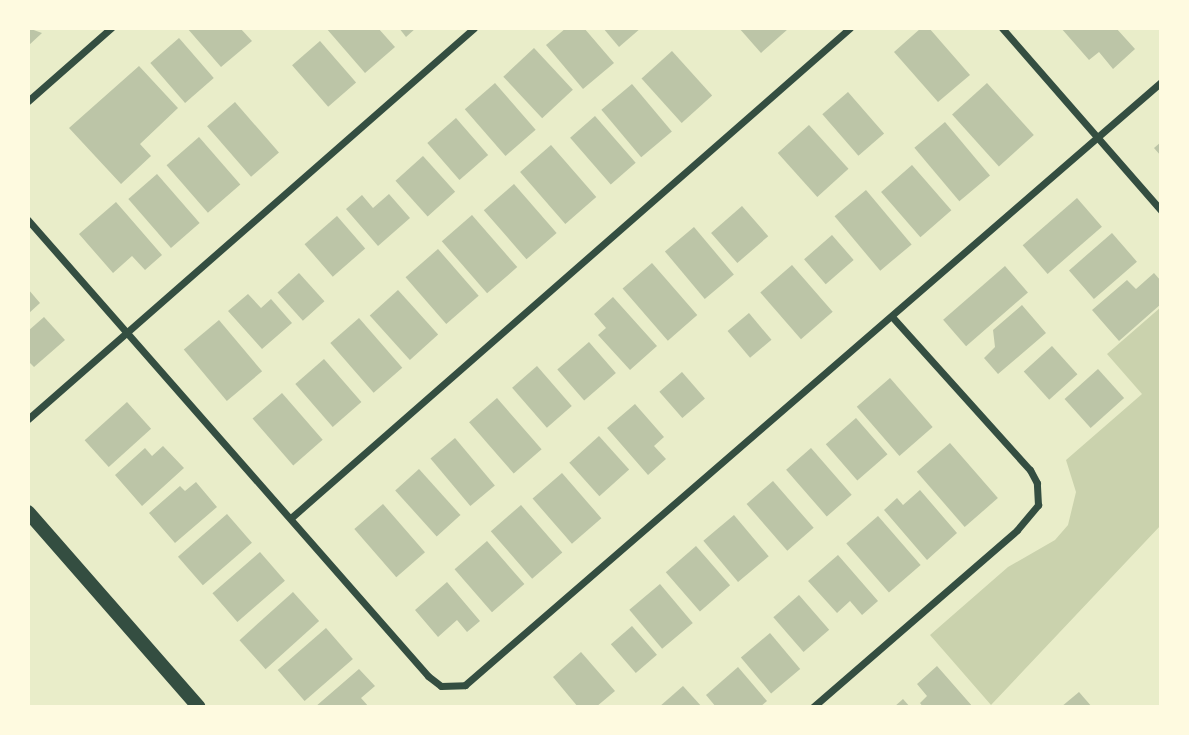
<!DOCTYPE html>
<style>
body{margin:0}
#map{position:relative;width:1189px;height:735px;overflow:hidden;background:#e9edc9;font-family:"Exo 2",sans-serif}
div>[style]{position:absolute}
.green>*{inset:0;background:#cad2ad}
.building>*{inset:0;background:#bcc5a7;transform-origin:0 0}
.minor>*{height:7px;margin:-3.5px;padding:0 3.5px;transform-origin:3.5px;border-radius:3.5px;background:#344e41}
.secondary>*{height:14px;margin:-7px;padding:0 7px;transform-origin:7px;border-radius:7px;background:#344e41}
span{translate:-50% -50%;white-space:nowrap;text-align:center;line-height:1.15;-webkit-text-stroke:5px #fefae0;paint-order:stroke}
.frame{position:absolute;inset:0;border:30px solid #fefae0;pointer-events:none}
</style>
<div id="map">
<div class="green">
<div style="clip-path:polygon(1161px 307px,1161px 525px,991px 705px,930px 635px,1008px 567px,1055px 540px,1068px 525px,1076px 492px,1066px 460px,1142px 394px,1107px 354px)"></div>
</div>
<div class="building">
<div style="clip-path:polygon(28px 28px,42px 33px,28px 46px)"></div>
<div style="clip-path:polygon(187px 28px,240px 28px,252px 41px,221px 67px)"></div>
<div style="clip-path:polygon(326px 28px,378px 28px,395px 47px,365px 73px)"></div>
<div style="clip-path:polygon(399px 28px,416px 28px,406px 37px)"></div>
<div style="clip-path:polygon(566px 28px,584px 28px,614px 63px,583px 89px,546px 45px)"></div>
<div style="clip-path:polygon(603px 28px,641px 28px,619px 47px)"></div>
<div style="clip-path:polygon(739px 28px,787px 28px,788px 29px,761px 53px)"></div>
<div style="clip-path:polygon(921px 28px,929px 28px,970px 75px,938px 102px,894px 52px)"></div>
<div style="clip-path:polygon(1061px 28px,1116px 28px,1135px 49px,1113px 69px,1099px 52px,1089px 60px)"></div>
<div style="left:179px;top:38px;width:53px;height:38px;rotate:49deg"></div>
<div style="left:320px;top:41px;width:55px;height:37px;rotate:49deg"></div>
<div style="left:534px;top:48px;width:57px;height:42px;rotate:47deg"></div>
<div style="left:672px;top:51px;width:60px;height:41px;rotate:48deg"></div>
<div style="clip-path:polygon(139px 66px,178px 108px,140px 144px,151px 156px,121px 184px,69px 128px)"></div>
<div style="left:495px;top:83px;width:62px;height:40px;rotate:49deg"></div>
<div style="left:987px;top:83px;width:70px;height:47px;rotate:48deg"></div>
<div style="left:632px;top:84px;width:62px;height:40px;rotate:50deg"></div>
<div style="left:848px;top:92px;width:55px;height:34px;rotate:49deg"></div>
<div style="left:235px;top:102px;width:67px;height:37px;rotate:49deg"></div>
<div style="left:595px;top:116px;width:62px;height:33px;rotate:49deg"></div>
<div style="left:456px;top:118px;width:49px;height:38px;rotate:49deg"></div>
<div style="left:945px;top:122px;width:70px;height:40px;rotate:50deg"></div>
<div style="left:809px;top:125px;width:59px;height:42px;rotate:48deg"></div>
<div style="left:199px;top:137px;width:63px;height:43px;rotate:49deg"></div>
<div style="clip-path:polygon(1161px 142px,1161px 156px,1154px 148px)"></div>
<div style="left:551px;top:145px;width:69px;height:41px;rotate:49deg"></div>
<div style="left:423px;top:156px;width:48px;height:37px;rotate:48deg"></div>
<div style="left:912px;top:165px;width:60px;height:41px;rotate:49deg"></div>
<div style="left:157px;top:174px;width:65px;height:38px;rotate:49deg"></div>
<div style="left:514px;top:184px;width:65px;height:40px;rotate:49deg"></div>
<div style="left:866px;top:190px;width:71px;height:41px;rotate:50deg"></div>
<div style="clip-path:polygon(389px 194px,410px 218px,378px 246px,346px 209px,362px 195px,373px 208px)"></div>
<div style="left:1077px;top:198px;width:38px;height:72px;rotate:49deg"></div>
<div style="clip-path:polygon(116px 202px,162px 255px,145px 270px,132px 256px,113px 273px,79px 234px)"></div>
<div style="left:742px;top:206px;width:40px;height:41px;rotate:49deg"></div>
<div style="left:472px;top:215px;width:69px;height:40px;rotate:49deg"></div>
<div style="left:337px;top:216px;width:43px;height:43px;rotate:49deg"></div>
<div style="left:694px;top:227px;width:62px;height:38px;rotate:50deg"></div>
<div style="left:1112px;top:233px;width:38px;height:57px;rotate:49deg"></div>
<div style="left:832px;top:235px;width:33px;height:37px;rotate:49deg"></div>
<div style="left:438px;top:249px;width:62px;height:43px;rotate:49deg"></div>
<div style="left:652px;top:263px;width:69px;height:39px;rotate:49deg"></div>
<div style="left:792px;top:265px;width:62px;height:42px;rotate:49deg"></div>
<div style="left:1005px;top:266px;width:35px;height:82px;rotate:49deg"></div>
<div style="left:299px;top:273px;width:38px;height:29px;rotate:48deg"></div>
<div style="clip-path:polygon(1154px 273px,1161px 281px,1161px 304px,1119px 341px,1092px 310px,1127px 280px,1136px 289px)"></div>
<div style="clip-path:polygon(28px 289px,40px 303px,28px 314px)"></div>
<div style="left:398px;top:290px;width:60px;height:38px;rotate:48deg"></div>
<div style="clip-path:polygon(248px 294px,261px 308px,271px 299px,292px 323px,262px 349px,228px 311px)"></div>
<div style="clip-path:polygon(613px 297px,657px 346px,630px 370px,598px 335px,606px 328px,594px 314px)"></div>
<div style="clip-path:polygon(1022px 305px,1046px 333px,998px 374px,984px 358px,995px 347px,993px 330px)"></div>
<div style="left:749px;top:313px;width:35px;height:28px;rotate:50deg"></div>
<div style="clip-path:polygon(44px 317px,65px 340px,34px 367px,28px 361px,28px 331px)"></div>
<div style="left:359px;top:318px;width:66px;height:38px;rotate:49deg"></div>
<div style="left:219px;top:320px;width:67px;height:46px;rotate:50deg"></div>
<div style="left:589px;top:342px;width:41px;height:42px;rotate:49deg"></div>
<div style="left:1052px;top:346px;width:38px;height:38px;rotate:48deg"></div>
<div style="left:324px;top:359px;width:57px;height:38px;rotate:49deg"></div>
<div style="left:537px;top:366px;width:53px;height:33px;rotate:49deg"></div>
<div style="left:1098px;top:369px;width:39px;height:45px;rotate:48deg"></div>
<div style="left:682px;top:372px;width:35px;height:30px;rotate:49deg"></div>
<div style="left:890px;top:378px;width:65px;height:44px;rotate:49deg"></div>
<div style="left:282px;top:393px;width:62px;height:39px;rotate:49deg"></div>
<div style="left:497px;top:398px;width:68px;height:37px;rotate:49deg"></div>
<div style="left:127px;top:402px;width:36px;height:57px;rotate:48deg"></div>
<div style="clip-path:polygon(635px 404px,664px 437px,654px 446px,666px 459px,648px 475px,607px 428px)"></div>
<div style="left:856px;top:418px;width:48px;height:40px;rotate:49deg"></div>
<div style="left:599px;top:436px;width:45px;height:40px;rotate:48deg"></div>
<div style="left:455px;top:438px;width:62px;height:32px;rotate:50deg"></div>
<div style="left:950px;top:443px;width:73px;height:44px;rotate:49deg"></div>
<div style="clip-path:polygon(163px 446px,184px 468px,142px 506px,115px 475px,145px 448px,152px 456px)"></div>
<div style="left:811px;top:448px;width:62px;height:33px;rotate:49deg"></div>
<div style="left:419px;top:469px;width:62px;height:32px;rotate:48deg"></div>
<div style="left:562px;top:473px;width:60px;height:39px;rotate:49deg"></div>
<div style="left:773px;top:481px;width:62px;height:35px;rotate:49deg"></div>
<div style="clip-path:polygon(196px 482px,217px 507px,175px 543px,149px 513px,180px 486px,185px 491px)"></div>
<div style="clip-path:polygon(920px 490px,957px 533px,927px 560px,884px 510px,897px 498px,903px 505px)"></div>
<div style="left:383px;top:504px;width:64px;height:38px;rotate:49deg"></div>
<div style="left:521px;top:505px;width:63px;height:40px;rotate:49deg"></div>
<div style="left:227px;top:514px;width:38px;height:65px;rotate:49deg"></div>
<div style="left:734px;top:515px;width:54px;height:40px;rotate:50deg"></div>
<div style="left:878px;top:516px;width:65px;height:42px;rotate:49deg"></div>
<div style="left:487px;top:541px;width:57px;height:43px;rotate:49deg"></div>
<div style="left:696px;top:546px;width:52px;height:40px;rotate:49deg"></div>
<div style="left:260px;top:552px;width:38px;height:63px;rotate:49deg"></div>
<div style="clip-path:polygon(838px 555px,878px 601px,862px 615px,850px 601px,837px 613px,808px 581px)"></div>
<div style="clip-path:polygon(447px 582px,480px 621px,467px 632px,457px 620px,438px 637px,415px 610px)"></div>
<div style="left:660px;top:584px;width:51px;height:40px;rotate:50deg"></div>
<div style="left:293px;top:592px;width:39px;height:72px;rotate:48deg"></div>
<div style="left:799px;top:595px;width:46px;height:34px;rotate:49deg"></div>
<div style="left:632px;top:626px;width:38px;height:28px;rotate:49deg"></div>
<div style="left:326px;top:628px;width:41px;height:64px;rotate:49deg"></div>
<div style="left:770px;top:633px;width:47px;height:38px;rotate:50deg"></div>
<div style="clip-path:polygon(581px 652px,615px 691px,596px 707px,578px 707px,553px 677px)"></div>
<div style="clip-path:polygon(937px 666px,973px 707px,923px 707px,920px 703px,927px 696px,917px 684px)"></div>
<div style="clip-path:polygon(738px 667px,767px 701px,760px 707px,716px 707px,706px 695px)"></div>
<div style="clip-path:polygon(359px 669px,375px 686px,361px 698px,369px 707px,315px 707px)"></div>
<div style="clip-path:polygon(683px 686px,702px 707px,659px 707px)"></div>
<div style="clip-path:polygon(1079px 692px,1092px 707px,1061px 707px)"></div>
<div style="clip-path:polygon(903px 699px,910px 707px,894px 707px)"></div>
</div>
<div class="minor">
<div style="left:1002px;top:28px;width:242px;rotate:48.9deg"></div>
<div style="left:28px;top:101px;width:111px;rotate:-41.3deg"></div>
<div style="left:28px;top:220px;width:607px;rotate:48.74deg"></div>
<div style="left:428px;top:676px;width:16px;rotate:38deg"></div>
<div style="left:441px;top:686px;width:24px;rotate:-2deg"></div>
<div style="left:465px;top:685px;width:921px;rotate:-40.9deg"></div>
<div style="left:28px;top:419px;width:593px;rotate:-41.24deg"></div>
<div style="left:292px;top:517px;width:742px;rotate:-41.23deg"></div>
<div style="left:813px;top:707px;width:270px;rotate:-40.9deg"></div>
<div style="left:1017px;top:530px;width:33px;rotate:-50deg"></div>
<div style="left:1038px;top:505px;width:22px;rotate:-93deg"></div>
<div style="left:1037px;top:483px;width:15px;rotate:-118deg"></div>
<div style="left:1030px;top:470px;width:205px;rotate:-132deg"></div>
</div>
<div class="secondary">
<div style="left:28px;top:512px;width:259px;rotate:48.8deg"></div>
</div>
<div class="frame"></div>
</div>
